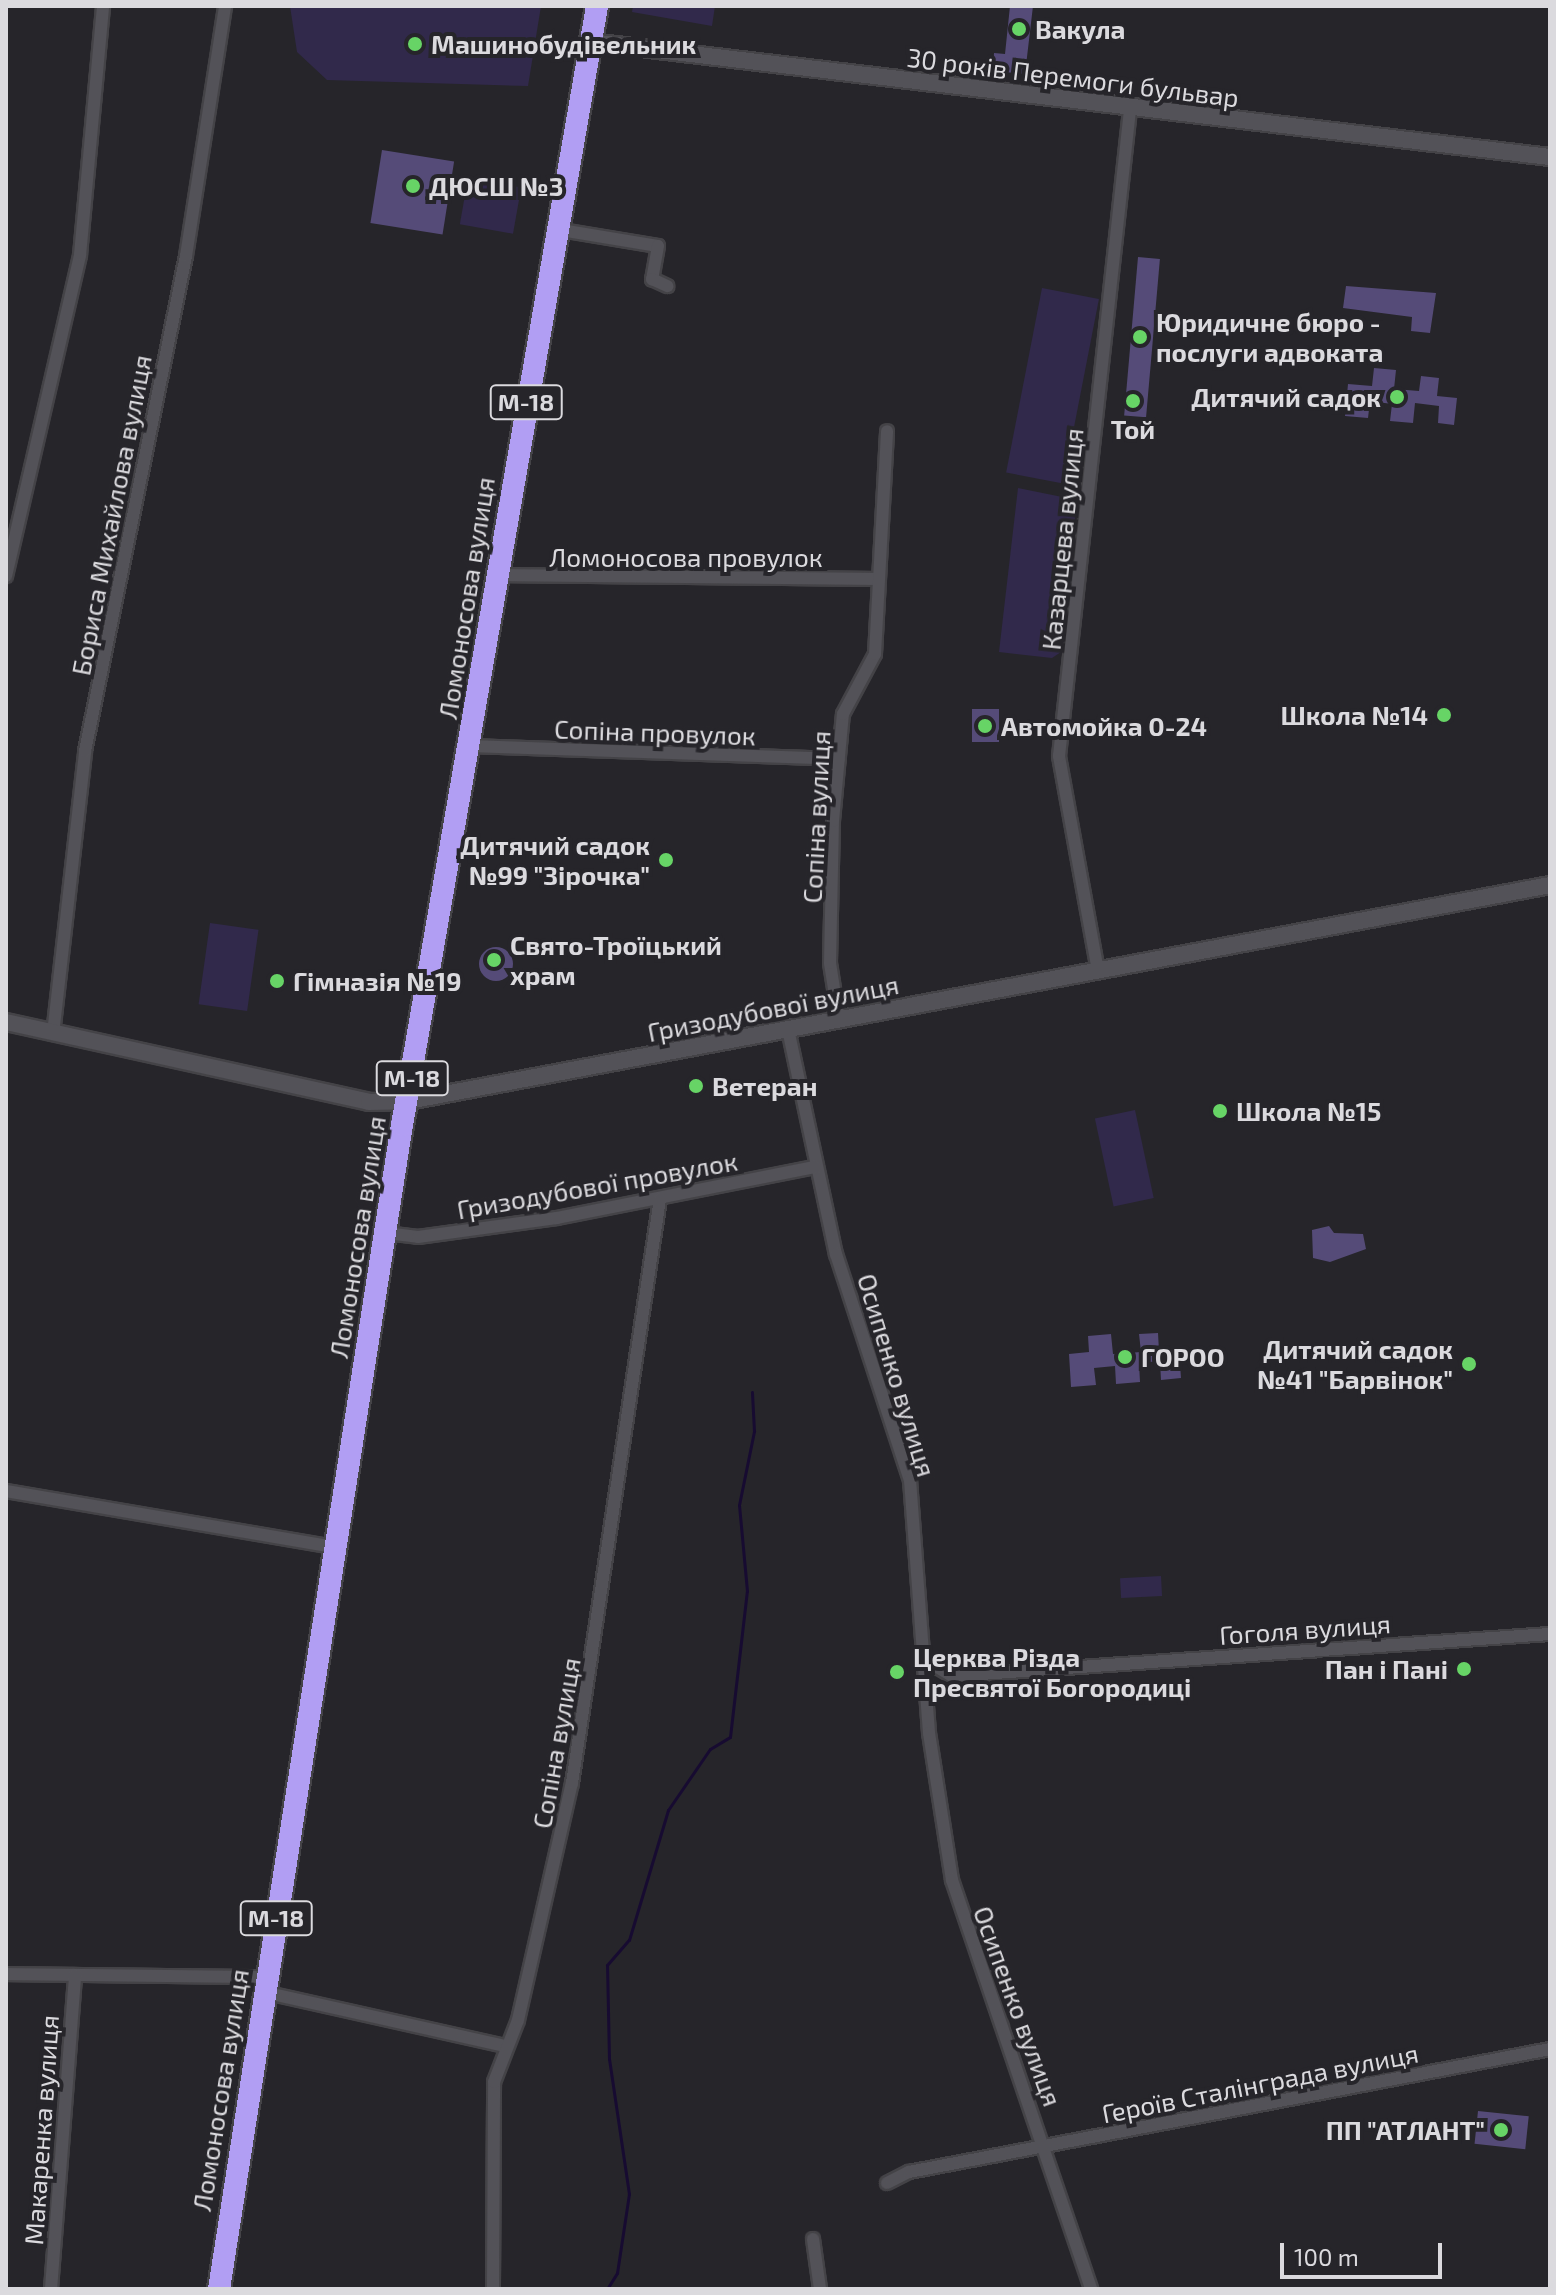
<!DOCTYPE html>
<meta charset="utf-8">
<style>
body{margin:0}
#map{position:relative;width:1556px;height:2295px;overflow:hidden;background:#26252a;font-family:"Exo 2",sans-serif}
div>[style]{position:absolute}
.green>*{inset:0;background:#31294b;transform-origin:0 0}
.stream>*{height:3px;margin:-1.5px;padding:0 1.5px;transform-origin:1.5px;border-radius:1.5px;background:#170b31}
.building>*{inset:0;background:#554b78;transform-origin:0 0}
.round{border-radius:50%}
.roads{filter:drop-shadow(2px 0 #444347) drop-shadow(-2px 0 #444347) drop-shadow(0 2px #444347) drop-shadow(0 -2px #444347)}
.street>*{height:12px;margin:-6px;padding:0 6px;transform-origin:6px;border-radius:6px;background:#535258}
.secondary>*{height:16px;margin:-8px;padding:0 8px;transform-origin:8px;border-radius:8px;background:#535258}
.highway>*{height:22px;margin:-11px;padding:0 11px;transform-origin:11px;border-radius:11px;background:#b19ef3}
.dots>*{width:22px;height:22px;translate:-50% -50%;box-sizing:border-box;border:4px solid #26252a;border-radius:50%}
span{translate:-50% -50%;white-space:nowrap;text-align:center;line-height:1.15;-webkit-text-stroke:8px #26252a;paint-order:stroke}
.shield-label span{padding:2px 6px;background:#26252a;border:2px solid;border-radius:6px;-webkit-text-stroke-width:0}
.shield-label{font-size:24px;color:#dbdade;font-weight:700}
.poi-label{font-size:26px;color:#dbdade;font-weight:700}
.left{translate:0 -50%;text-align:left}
.right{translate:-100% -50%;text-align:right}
.street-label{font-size:26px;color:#dbdade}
.frame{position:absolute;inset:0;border:8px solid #dbdade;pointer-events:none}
.scale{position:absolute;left:1280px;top:2243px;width:162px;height:36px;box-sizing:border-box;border:4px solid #dbdade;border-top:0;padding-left:10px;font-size:24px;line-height:28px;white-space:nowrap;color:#dbdade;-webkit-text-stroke:6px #26252a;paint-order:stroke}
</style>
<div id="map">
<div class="green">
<div style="clip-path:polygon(290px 6px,541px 6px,528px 86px,327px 80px,297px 52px)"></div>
<div style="clip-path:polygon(633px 6px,715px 6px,712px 26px,632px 12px)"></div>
<div style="left:468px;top:178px;width:54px;height:47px;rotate:10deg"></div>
<div style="left:1042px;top:288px;width:58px;height:188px;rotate:11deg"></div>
<div style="clip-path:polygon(1018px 488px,1077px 500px,1061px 652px,1052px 658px,999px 652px)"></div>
<div style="left:210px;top:923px;width:49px;height:82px;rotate:8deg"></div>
<div style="left:1135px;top:1110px;width:90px;height:41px;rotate:78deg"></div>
<div style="left:1161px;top:1576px;width:20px;height:41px;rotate:87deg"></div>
</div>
<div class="stream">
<div style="left:607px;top:2289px;width:19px;rotate:-58deg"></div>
<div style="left:617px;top:2273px;width:80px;rotate:-81.4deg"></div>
<div style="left:629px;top:2194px;width:136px;rotate:-98.4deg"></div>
<div style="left:609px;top:2059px;width:94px;rotate:-91.2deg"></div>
<div style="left:607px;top:1965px;width:33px;rotate:-49deg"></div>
<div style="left:629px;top:1940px;width:136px;rotate:-73.3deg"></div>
<div style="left:668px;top:1810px;width:74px;rotate:-55.5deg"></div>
<div style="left:710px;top:1749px;width:23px;rotate:-31deg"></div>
<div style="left:730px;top:1737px;width:147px;rotate:-83.4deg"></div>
<div style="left:747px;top:1591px;width:86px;rotate:-95.3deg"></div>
<div style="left:739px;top:1505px;width:76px;rotate:-78.5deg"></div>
<div style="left:754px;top:1431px;width:39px;rotate:-93deg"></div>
</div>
<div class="building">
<div style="clip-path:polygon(1010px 6px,1033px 6px,1025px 74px,993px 71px,994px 53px,1005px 54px)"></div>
<div style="left:382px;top:150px;width:73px;height:74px;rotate:9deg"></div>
<div style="left:1138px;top:257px;width:22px;height:159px;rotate:5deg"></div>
<div style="clip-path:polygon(1346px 286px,1436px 293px,1430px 333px,1411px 331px,1412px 317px,1343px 308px)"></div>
<div style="clip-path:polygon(1374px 368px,1396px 370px,1394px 389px,1419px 391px,1421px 376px,1439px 378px,1437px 396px,1457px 398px,1454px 425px,1438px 423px,1439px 406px,1415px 403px,1413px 423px,1390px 421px,1392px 404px,1370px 401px,1368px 418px,1345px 416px,1348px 384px,1372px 386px)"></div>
<div style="left:972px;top:709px;width:27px;height:33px"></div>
<div class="round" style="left:479px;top:947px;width:34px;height:34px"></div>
<div style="clip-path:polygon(1329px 1226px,1334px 1233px,1363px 1234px,1366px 1249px,1330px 1262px,1313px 1258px,1312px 1230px)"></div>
<div style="clip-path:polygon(1158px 1333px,1159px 1351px,1179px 1350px,1181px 1378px,1161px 1380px,1160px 1361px,1139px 1363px,1140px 1382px,1116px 1384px,1115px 1366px,1094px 1368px,1096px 1385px,1071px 1387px,1069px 1354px,1089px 1352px,1088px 1336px,1111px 1334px,1113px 1354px,1141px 1352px,1139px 1334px)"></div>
<div style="left:1478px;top:2111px;width:51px;height:33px;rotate:6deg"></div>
</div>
<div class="roads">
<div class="street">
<div style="left:555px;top:229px;width:104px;rotate:9.4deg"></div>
<div style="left:658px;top:246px;width:34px;rotate:100deg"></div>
<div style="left:652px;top:279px;width:17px;rotate:25deg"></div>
<div style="left:498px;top:575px;width:376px;rotate:0.6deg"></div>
<div style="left:6px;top:576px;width:329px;rotate:-77deg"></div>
<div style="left:80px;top:255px;width:250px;rotate:-84.7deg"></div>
<div style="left:469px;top:746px;width:370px;rotate:2deg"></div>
<div style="left:1098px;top:971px;width:219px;rotate:-100.3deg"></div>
<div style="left:1059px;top:756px;width:650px;rotate:-83.73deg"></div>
<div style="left:839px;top:1020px;width:58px;rotate:-99deg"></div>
<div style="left:830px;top:963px;width:142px;rotate:-88.8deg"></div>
<div style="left:833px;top:821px;width:107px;rotate:-84.7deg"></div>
<div style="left:843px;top:714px;width:68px;rotate:-61.9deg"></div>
<div style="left:875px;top:654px;width:223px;rotate:-86.9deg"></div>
<div style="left:788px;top:1029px;width:230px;rotate:78deg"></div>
<div style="left:836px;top:1254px;width:238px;rotate:71.9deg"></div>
<div style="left:910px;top:1480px;width:254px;rotate:85.7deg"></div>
<div style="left:929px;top:1733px;width:149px;rotate:81.1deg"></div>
<div style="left:952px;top:1880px;width:432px;rotate:71.2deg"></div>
<div style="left:53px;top:1034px;width:285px;rotate:-83.5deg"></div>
<div style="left:85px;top:751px;width:505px;rotate:-78.47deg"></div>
<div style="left:186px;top:256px;width:253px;rotate:-81.1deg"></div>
<div style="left:386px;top:1233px;width:32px;rotate:7deg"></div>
<div style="left:418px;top:1237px;width:140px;rotate:-7.8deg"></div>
<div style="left:557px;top:1218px;width:263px;rotate:-11.2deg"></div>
<div style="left:6px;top:1491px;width:334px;rotate:9.7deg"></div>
<div style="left:924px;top:1659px;width:33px;rotate:31deg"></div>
<div style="left:952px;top:1676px;width:599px;rotate:-4.02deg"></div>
<div style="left:6px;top:1974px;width:259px;rotate:0.7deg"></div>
<div style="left:263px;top:1992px;width:247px;rotate:12.6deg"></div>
<div style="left:887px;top:2183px;width:25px;rotate:-27deg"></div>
<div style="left:909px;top:2172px;width:653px;rotate:-10.86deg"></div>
<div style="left:813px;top:2239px;width:50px;rotate:82deg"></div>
<div style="left:51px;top:2289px;width:315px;rotate:-85.6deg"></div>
<div style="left:493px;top:2289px;width:207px;rotate:-89.7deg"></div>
<div style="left:494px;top:2082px;width:66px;rotate:-68.8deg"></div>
<div style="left:518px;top:2020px;width:243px;rotate:-77.2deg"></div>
<div style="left:572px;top:1783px;width:591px;rotate:-81.43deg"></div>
</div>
<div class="secondary">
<div style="left:591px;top:42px;width:966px;rotate:6.84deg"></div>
<div style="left:6px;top:1022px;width:372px;rotate:12.4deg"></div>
<div style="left:369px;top:1102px;width:39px;rotate:-1deg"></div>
<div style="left:408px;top:1101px;width:1162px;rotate:-10.71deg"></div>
</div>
<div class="highway">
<div style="left:219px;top:2289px;width:1178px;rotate:-81.07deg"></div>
<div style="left:402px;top:1125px;width:1136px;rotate:-80.11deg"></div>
</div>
</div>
<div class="dots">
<div style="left:1019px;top:29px;background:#67d466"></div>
<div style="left:415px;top:44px;background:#67d466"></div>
<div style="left:413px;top:186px;background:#67d466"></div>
<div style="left:1140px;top:337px;background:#67d466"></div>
<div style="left:1397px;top:397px;background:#67d466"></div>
<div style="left:1133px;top:401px;background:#67d466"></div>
<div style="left:1444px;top:715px;background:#67d466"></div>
<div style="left:985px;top:726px;background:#67d466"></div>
<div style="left:666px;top:860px;background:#67d466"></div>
<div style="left:494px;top:960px;background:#67d466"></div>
<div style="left:277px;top:981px;background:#67d466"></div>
<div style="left:696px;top:1086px;background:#67d466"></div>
<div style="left:1220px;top:1111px;background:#67d466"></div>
<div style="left:1125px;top:1357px;background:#67d466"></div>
<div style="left:1469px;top:1364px;background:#67d466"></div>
<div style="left:1464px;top:1669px;background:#67d466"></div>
<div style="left:897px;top:1672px;background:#67d466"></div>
<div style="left:1501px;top:2130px;background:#67d466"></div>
</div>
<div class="shield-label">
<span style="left:526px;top:402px">М-18</span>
<span style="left:412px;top:1078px">М-18</span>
<span style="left:276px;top:1918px">М-18</span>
</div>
<div class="poi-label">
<span class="left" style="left:1035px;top:29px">Вакула</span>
<span class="left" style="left:431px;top:44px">Машинобудівельник</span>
<span class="left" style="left:429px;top:186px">ДЮСШ №3</span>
<span class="left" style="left:1156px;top:337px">Юридичне бюро -<br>послуги адвоката</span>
<span class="right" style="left:1381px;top:397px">Дитячий садок</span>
<span style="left:1133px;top:429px">Той</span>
<span class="right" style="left:1428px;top:715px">Школа №14</span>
<span class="left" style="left:1001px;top:726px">Автомойка 0-24</span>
<span class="right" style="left:650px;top:860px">Дитячий садок<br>№99 "Зірочка"</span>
<span class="left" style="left:510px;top:960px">Свято-Троїцький<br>храм</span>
<span class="left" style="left:293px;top:981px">Гімназія №19</span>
<span class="left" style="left:712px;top:1086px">Ветеран</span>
<span class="left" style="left:1236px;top:1111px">Школа №15</span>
<span class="right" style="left:1453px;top:1364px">Дитячий садок<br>№41 "Барвінок"</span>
<span class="left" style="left:1141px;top:1357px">ГОРОО</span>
<span class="left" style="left:913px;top:1672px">Церква Різда<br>Пресвятої Богородиці</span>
<span class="right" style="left:1448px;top:1669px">Пан і Пані</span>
<span class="right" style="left:1485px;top:2130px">ПП "АТЛАНТ"</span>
</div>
<div class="street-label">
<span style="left:1073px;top:77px;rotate:7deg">30 років Перемоги бульвар</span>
<span style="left:111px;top:515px;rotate:-79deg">Бориса Михайлова вулиця</span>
<span style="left:1062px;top:539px;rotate:-84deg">Казарцева вулиця</span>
<span style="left:686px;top:557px">Ломоносова провулок</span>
<span style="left:466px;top:598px;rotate:-81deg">Ломоносова вулиця</span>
<span style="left:655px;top:732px;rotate:2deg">Сопіна провулок</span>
<span style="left:816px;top:817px;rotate:-87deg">Сопіна вулиця</span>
<span style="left:773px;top:1008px;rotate:-11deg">Гризодубової вулиця</span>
<span style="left:597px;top:1185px;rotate:-10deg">Гризодубової провулок</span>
<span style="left:357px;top:1237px;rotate:-81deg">Ломоносова вулиця</span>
<span style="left:897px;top:1375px;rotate:73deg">Осипенко вулиця</span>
<span style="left:1305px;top:1629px;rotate:-4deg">Гоголя вулиця</span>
<span style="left:556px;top:1743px;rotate:-80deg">Сопіна вулиця</span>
<span style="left:1018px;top:2006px;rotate:70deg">Осипенко вулиця</span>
<span style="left:1260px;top:2083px;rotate:-11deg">Героїв Сталінграда вулиця</span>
<span style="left:220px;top:2090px;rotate:-81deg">Ломоносова вулиця</span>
<span style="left:41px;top:2130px;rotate:-86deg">Макаренка вулиця</span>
</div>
<div class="frame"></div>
<div class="scale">100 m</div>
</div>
